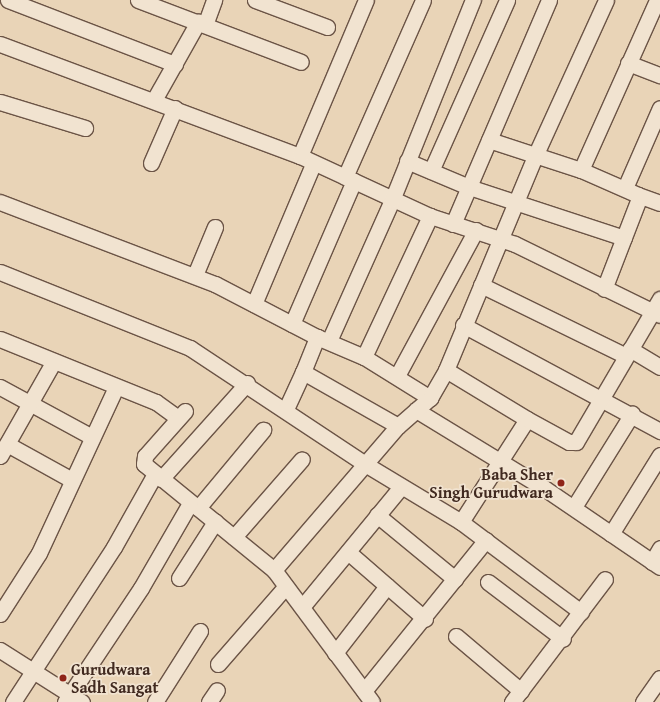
<!DOCTYPE html>
<style>
body{margin:0}
#map{position:relative;width:660px;height:702px;overflow:hidden;background:#e9d4b7;font-family:"Gentium Book Plus",serif}
div>[style]{position:absolute}
.roads{filter:drop-shadow(1px 0 #6b5446) drop-shadow(-1px 0 #6b5446) drop-shadow(0 1px #6b5446) drop-shadow(0 -1px #6b5446)}
.minor>*{height:15px;margin:-7.5px;padding:0 7.5px;transform-origin:7.5px;border-radius:7.5px;background:#f1e3d0}
.dots>*{width:11px;height:11px;translate:-50% -50%;box-sizing:border-box;border:2px solid #f1e3d0;border-radius:50%}
span{translate:-50% -50%;white-space:nowrap;text-align:center;line-height:1.15;-webkit-text-stroke:3.5px #f1e3d0;paint-order:stroke}
.poi-label{font-size:16px;color:#412a20;font-weight:700}
.right{translate:-100% -50%;text-align:right}
.left{translate:0 -50%;text-align:left}
</style>
<div id="map">
<div class="roads">
<div class="minor">
<div style="left:8px;top:0;width:179px;rotate:21deg"></div>
<div style="left:138px;top:0;width:174px;rotate:20.8deg"></div>
<div style="left:255px;top:0;width:77px;rotate:20.6deg"></div>
<div style="left:205px;top:25px;width:27px;rotate:-70deg"></div>
<div style="left:0;top:44px;width:320px;rotate:20.5deg"></div>
<div style="left:300px;top:156px;width:143px;rotate:24.8deg"></div>
<div style="left:430px;top:216px;width:89px;rotate:18.2deg"></div>
<div style="left:515px;top:244px;width:161px;rotate:26.1deg"></div>
<div style="left:628px;top:63px;width:34px;rotate:21deg"></div>
<div style="left:154px;top:100px;width:90px;rotate:-60.6deg"></div>
<div style="left:0;top:102px;width:89px;rotate:17deg"></div>
<div style="left:489px;top:140px;width:97px;rotate:18.1deg"></div>
<div style="left:581px;top:170px;width:62px;rotate:23.7deg"></div>
<div style="left:638px;top:195px;width:6px;rotate:90deg"></div>
<div style="left:638px;top:201px;width:94px;rotate:111.1deg"></div>
<div style="left:300px;top:156px;width:169px;rotate:-67.1deg"></div>
<div style="left:407px;top:161px;width:67px;rotate:22.8deg"></div>
<div style="left:469px;top:187px;width:163px;rotate:18.2deg"></div>
<div style="left:151px;top:163px;width:60px;rotate:-66.4deg"></div>
<div style="left:581px;top:170px;width:186px;rotate:-65.9deg"></div>
<div style="left:431px;top:171px;width:187px;rotate:-66deg"></div>
<div style="left:345px;top:177px;width:193px;rotate:-66.2deg"></div>
<div style="left:625px;top:188px;width:87px;rotate:-66.4deg"></div>
<div style="left:638px;top:195px;width:23px;rotate:20deg"></div>
<div style="left:0;top:202px;width:230px;rotate:20.9deg"></div>
<div style="left:215px;top:284px;width:115px;rotate:27.5deg"></div>
<div style="left:317px;top:337px;width:51px;rotate:23.1deg"></div>
<div style="left:364px;top:357px;width:78px;rotate:31.8deg"></div>
<div style="left:453px;top:224px;width:244px;rotate:-66.8deg"></div>
<div style="left:0;top:272px;width:205px;rotate:21.8deg"></div>
<div style="left:190px;top:348px;width:210px;rotate:33.5deg"></div>
<div style="left:365px;top:464px;width:112px;rotate:31.1deg"></div>
<div style="left:461px;top:522px;width:150px;rotate:36.9deg"></div>
<div style="left:195px;top:275px;width:52px;rotate:-67.4deg"></div>
<div style="left:481px;top:285px;width:161px;rotate:26.1deg"></div>
<div style="left:254px;top:304px;width:152px;rotate:-67.1deg"></div>
<div style="left:292px;top:324px;width:156px;rotate:-66.6deg"></div>
<div style="left:463px;top:325px;width:224px;rotate:28.3deg"></div>
<div style="left:0;top:339px;width:168px;rotate:22deg"></div>
<div style="left:156px;top:402px;width:27px;rotate:36deg"></div>
<div style="left:329px;top:341px;width:154px;rotate:-65.9deg"></div>
<div style="left:392px;top:200px;width:216px;rotate:-68deg"></div>
<div style="left:630px;top:349px;width:35px;rotate:31deg"></div>
<div style="left:364px;top:357px;width:156px;rotate:-64.9deg"></div>
<div style="left:446px;top:370px;width:232px;rotate:-67.4deg"></div>
<div style="left:535px;top:156px;width:171px;rotate:-65.5deg"></div>
<div style="left:303px;top:372px;width:38px;rotate:-68deg"></div>
<div style="left:397px;top:376px;width:166px;rotate:-61.6deg"></div>
<div style="left:0;top:387px;width:105px;rotate:28.5deg"></div>
<div style="left:286px;top:409px;width:41px;rotate:-65.3deg"></div>
<div style="left:303px;top:372px;width:109px;rotate:29.6deg"></div>
<div style="left:416px;top:410px;width:150px;rotate:31.4deg"></div>
<div style="left:544px;top:488px;width:140px;rotate:34.3deg"></div>
<div style="left:185px;top:411px;width:60px;rotate:131.6deg"></div>
<div style="left:145px;top:456px;width:8px;rotate:97deg"></div>
<div style="left:144px;top:464px;width:168px;rotate:39.2deg"></div>
<div style="left:274px;top:570px;width:164px;rotate:53.4deg"></div>
<div style="left:7px;top:444px;width:74px;rotate:29deg"></div>
<div style="left:0;top:456px;width:109px;rotate:-60.4deg"></div>
<div style="left:161px;top:479px;width:129px;rotate:-48.1deg"></div>
<div style="left:574px;top:507px;width:110px;rotate:-58.1deg"></div>
<div style="left:198px;top:508px;width:102px;rotate:-50.2deg"></div>
<div style="left:377px;top:515px;width:101px;rotate:39.4deg"></div>
<div style="left:461px;top:522px;width:122px;rotate:-57.3deg"></div>
<div style="left:611px;top:534px;width:93px;rotate:-58.2deg"></div>
<div style="left:234px;top:537px;width:103px;rotate:-48.9deg"></div>
<div style="left:348px;top:552px;width:102px;rotate:41deg"></div>
<div style="left:652px;top:562px;width:16px;rotate:-60deg"></div>
<div style="left:274px;top:570px;width:190px;rotate:-49.3deg"></div>
<div style="left:398px;top:426px;width:43px;rotate:-41.2deg"></div>
<div style="left:430px;top:398px;width:32px;rotate:-60deg"></div>
<div style="left:446px;top:370px;width:95px;rotate:31.2deg"></div>
<div style="left:527px;top:419px;width:48px;rotate:28.7deg"></div>
<div style="left:569px;top:442px;width:7px"></div>
<div style="left:576px;top:442px;width:166px;rotate:-59.6deg"></div>
<div style="left:179px;top:578px;width:67px;rotate:-57.3deg"></div>
<div style="left:488px;top:582px;width:94px;rotate:37.2deg"></div>
<div style="left:302px;top:607px;width:156px;rotate:-50.5deg"></div>
<div style="left:0;top:614px;width:72px;rotate:-57.4deg"></div>
<div style="left:39px;top:553px;width:183px;rotate:-65.1deg"></div>
<div style="left:456px;top:636px;width:85px;rotate:40.2deg"></div>
<div style="left:0;top:650px;width:97px;rotate:32.4deg"></div>
<div style="left:335px;top:653px;width:85px;rotate:-52.2deg"></div>
<div style="left:218px;top:664px;width:103px;rotate:-48.9deg"></div>
<div style="left:364px;top:691px;width:194px;rotate:-51.1deg"></div>
<div style="left:13px;top:702px;width:185px;rotate:-56.9deg"></div>
<div style="left:114px;top:547px;width:84px;rotate:-60.7deg"></div>
<div style="left:65px;top:702px;width:137px;rotate:-56.3deg"></div>
<div style="left:141px;top:588px;width:98px;rotate:-60deg"></div>
<div style="left:155px;top:702px;width:84px;rotate:-57.6deg"></div>
<div style="left:209px;top:702px;width:14px;rotate:-56deg"></div>
<div style="left:512px;top:702px;width:154px;rotate:-52.9deg"></div>
<div style="left:643px;top:702px;width:29px;rotate:-55deg"></div>
</div>
</div>
<div class="dots">
<div style="left:561px;top:483px;background:#8f2418"></div>
<div style="left:63px;top:678px;background:#8f2418"></div>
</div>
<div class="poi-label">
<span class="right" style="left:553px;top:483px">Baba Sher<br>Singh Gurudwara</span>
<span class="left" style="left:71px;top:678px">Gurudwara<br>Sadh Sangat</span>
</div>
</div>
